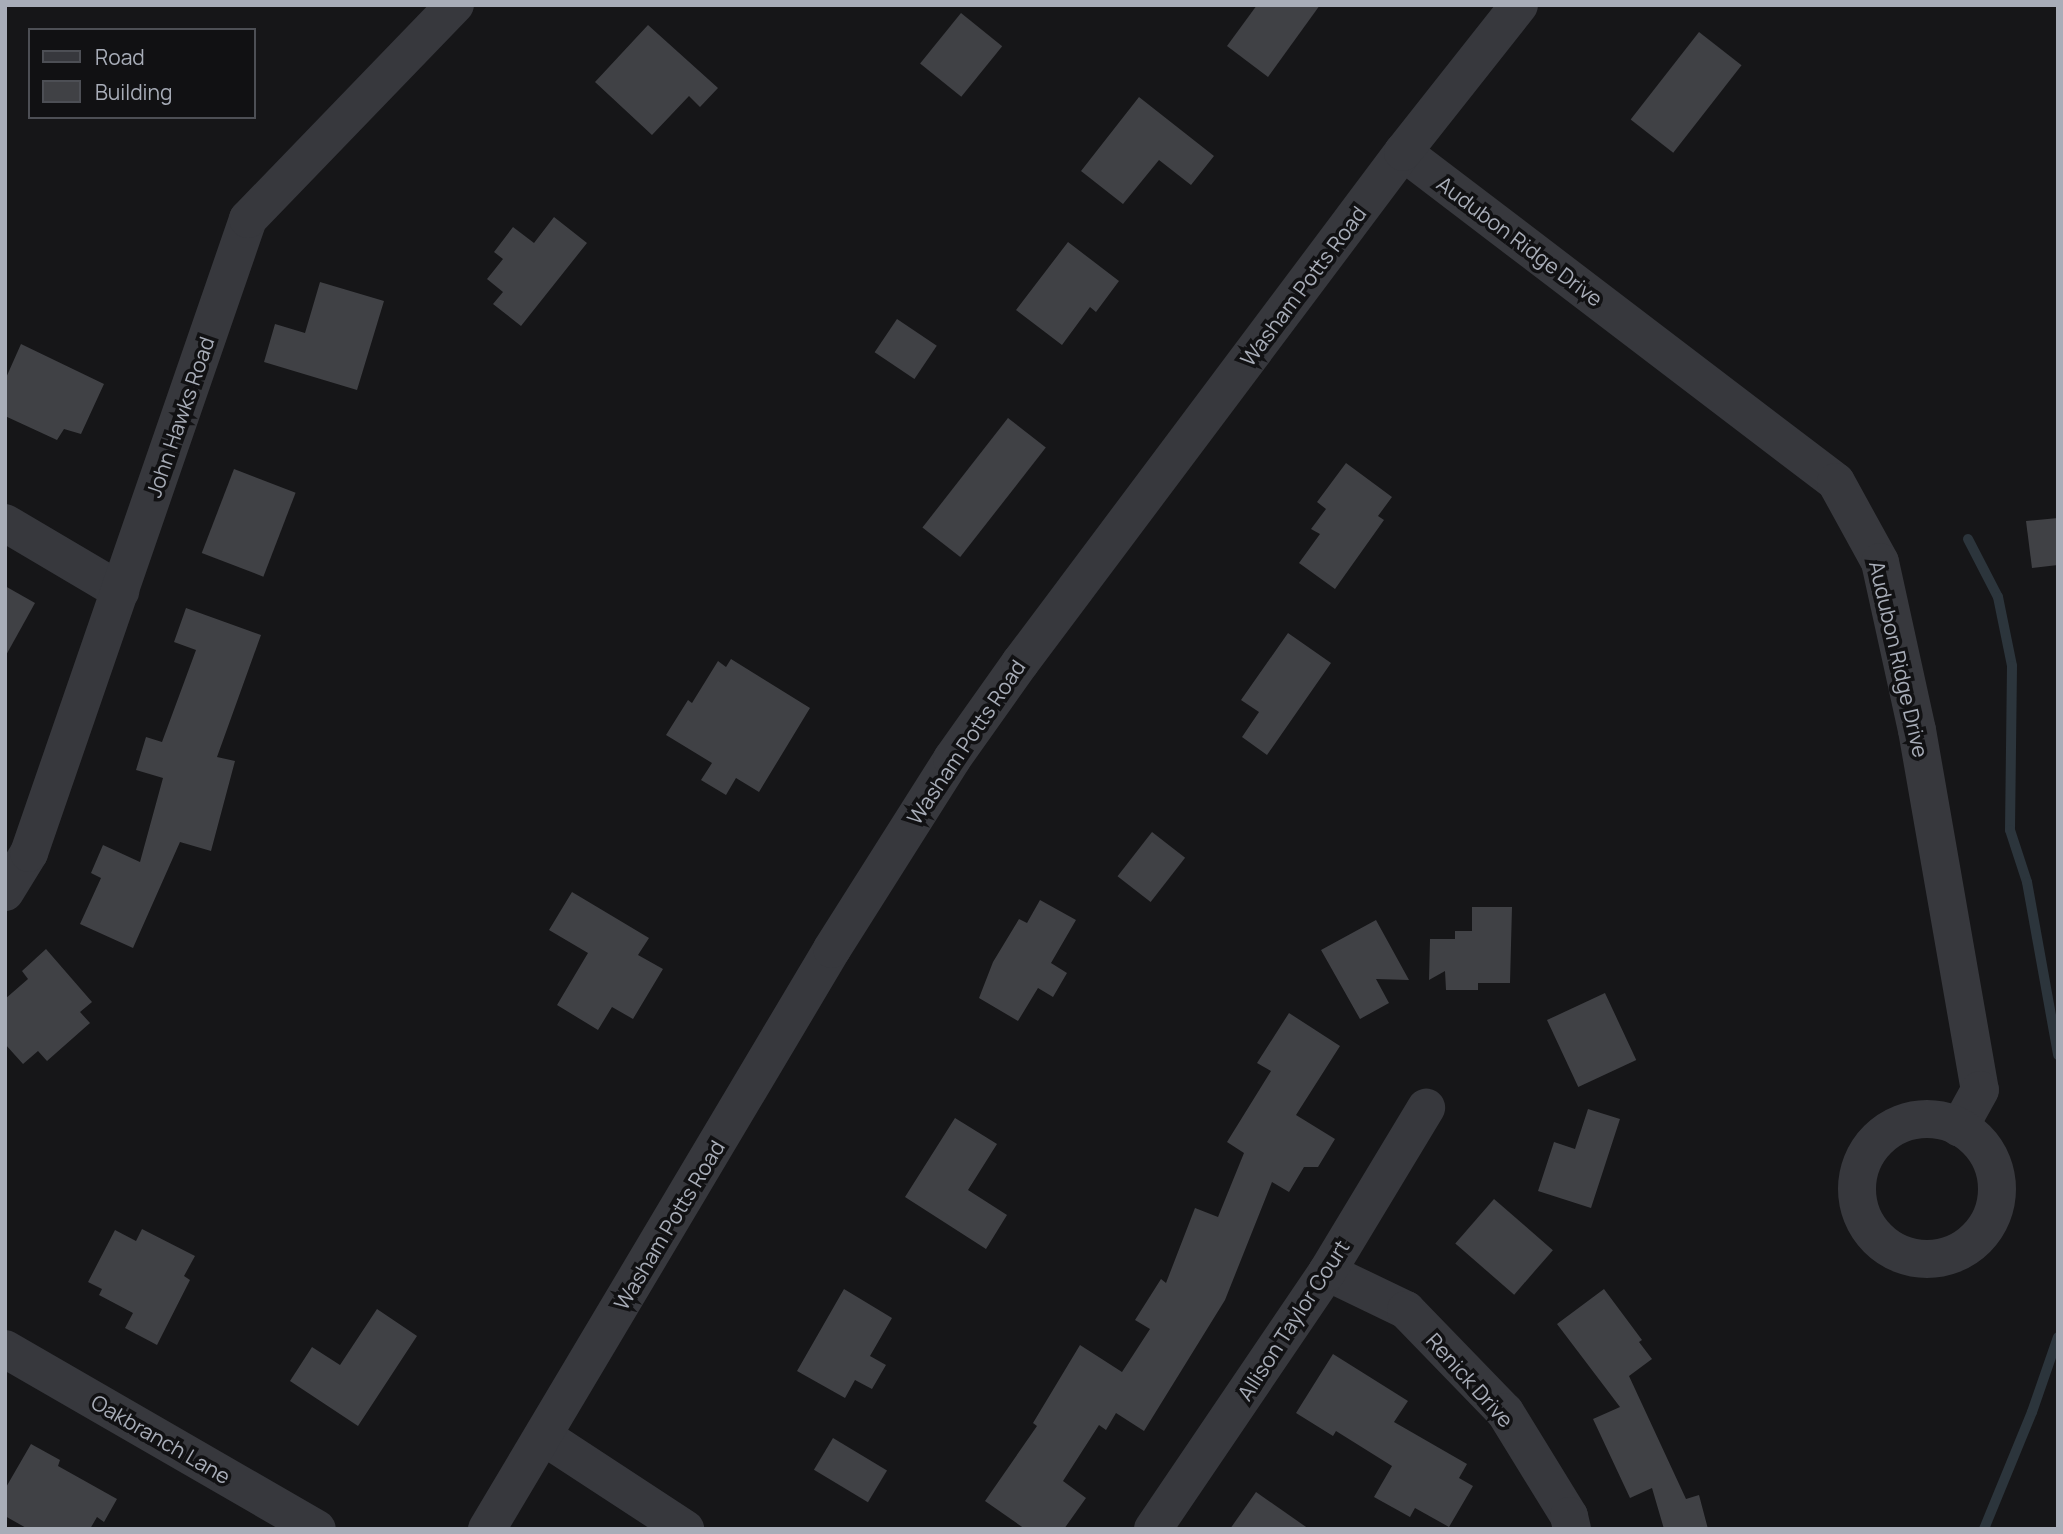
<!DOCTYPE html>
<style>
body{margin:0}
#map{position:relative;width:2063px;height:1534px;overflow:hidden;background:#161618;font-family:Manrope,sans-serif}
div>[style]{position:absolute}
.stream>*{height:10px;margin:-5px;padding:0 5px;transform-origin:5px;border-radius:5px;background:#2c353c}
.building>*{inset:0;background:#404145;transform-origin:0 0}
.minor>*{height:38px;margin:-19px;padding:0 19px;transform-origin:19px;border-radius:19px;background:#37383d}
.minor>.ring{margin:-19px;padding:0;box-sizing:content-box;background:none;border:38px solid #37383d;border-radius:50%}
span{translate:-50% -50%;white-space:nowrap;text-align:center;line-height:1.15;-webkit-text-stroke:7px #111113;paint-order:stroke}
.street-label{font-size:21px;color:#a8adb8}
.frame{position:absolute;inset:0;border:7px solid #a8adb8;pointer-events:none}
.legend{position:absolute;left:28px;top:28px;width:228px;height:91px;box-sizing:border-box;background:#111113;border:2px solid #4d4f55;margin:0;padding:9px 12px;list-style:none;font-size:21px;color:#a8adb8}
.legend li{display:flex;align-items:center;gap:14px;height:35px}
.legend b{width:35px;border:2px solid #4d4f55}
</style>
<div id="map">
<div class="stream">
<div style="left:1968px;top:539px;width:65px;rotate:62.7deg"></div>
<div style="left:1998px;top:597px;width:70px;rotate:78.5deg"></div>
<div style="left:2012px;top:666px;width:164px;rotate:90.7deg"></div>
<div style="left:2010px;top:830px;width:55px;rotate:71.9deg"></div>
<div style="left:2027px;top:882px;width:176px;rotate:79.8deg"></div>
<div style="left:1984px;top:1529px;width:126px;rotate:-67.7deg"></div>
<div style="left:2032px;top:1412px;width:79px;rotate:-70.9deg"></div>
</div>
<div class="building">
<div style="clip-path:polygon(1257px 5px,1320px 5px,1268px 77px,1227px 46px)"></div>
<div style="left:961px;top:13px;width:53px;height:65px;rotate:39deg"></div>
<div style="clip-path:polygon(648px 25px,718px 88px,700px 107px,689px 96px,652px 135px,595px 82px)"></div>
<div style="left:1699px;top:32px;width:54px;height:111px;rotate:38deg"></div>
<div style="clip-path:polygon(1139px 97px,1214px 156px,1191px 185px,1159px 160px,1123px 204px,1081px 171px)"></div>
<div style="clip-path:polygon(554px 217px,587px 243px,521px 326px,493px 304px,503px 292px,487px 279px,503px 259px,494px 252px,513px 227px,534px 243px)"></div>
<div style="clip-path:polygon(1068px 242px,1119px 281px,1096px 312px,1090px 307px,1062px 345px,1016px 310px)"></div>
<div style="clip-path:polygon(320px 282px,384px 301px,357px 390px,264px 362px,275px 324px,305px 333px)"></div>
<div style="left:897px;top:319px;width:48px;height:40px;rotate:34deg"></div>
<div style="clip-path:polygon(21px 344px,104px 384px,81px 434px,64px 429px,57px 440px,5px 416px,5px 380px)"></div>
<div style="left:1008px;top:418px;width:48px;height:139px;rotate:38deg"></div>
<div style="clip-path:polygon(1346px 463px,1392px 497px,1378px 516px,1384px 520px,1335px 589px,1299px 563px,1320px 534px,1311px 529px,1326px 509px,1317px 502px)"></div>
<div style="left:234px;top:469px;width:66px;height:90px;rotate:21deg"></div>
<div style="clip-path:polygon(2058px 518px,2058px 565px,2032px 568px,2026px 521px)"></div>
<div style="clip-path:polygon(5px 586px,35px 603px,5px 657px)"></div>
<div style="clip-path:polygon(186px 608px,261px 635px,217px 757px,235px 761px,211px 851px,180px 842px,133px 948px,80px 924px,101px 878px,91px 873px,103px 845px,140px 862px,163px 778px,136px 770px,146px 737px,162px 742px,196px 650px,174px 642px)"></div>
<div style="clip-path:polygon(1288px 633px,1331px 663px,1267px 755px,1242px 737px,1259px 712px,1241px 700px)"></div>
<div style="clip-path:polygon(731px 659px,810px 708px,759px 792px,736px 778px,726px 795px,701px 780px,712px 763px,666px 735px,688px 700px,692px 703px,718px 661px,726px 667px)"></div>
<div style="left:1152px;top:832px;width:42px;height:56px;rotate:38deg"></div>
<div style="clip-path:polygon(572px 892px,649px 938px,638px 955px,663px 969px,633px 1019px,612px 1007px,598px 1030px,557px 1005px,588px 953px,549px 930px)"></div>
<div style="clip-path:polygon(1040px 900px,1076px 920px,1051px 963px,1067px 973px,1053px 997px,1038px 988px,1018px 1021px,979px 998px,993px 962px,1019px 919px,1027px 923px)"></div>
<div style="clip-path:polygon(1472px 907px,1512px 907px,1510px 983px,1478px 983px,1478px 990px,1446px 990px,1445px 971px,1429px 980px,1430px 939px,1455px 939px,1455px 931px,1472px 931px)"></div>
<div style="clip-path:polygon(1376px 920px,1409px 980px,1376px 979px,1389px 1003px,1360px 1019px,1321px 950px)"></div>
<div style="clip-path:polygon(46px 949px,92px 1002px,80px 1012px,90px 1023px,47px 1061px,38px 1051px,23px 1064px,5px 1044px,5px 999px,28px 979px,22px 971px)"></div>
<div style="left:1605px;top:993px;width:74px;height:64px;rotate:65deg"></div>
<div style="clip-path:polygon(1289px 1013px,1340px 1046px,1296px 1115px,1335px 1139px,1318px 1167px,1304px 1167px,1289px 1192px,1272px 1182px,1225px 1300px,1144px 1431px,1116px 1413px,1106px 1430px,1099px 1425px,1063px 1481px,1086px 1498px,1064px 1529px,1025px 1529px,985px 1501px,1037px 1426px,1033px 1423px,1080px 1345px,1122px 1372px,1150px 1329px,1135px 1320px,1161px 1279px,1166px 1283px,1195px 1208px,1218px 1217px,1244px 1153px,1227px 1142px,1271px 1071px,1257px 1063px)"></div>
<div style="clip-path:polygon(1588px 1109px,1620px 1119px,1591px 1208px,1538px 1191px,1554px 1142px,1575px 1149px)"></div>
<div style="clip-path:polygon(955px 1118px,997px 1144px,968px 1190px,1007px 1215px,986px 1249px,905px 1197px)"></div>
<div style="left:1494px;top:1199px;width:78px;height:59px;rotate:41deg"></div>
<div style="clip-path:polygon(142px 1229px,195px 1256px,184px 1276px,190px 1280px,157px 1345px,125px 1328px,133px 1313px,99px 1295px,102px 1289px,88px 1282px,115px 1230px,136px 1241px)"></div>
<div style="clip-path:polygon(844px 1289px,892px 1318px,870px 1356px,886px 1365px,872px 1389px,855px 1380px,845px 1398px,797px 1371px)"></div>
<div style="clip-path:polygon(1604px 1289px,1642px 1340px,1639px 1342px,1652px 1359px,1629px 1376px,1686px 1499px,1699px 1495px,1708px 1529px,1664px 1529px,1652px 1488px,1630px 1498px,1593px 1419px,1620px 1407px,1557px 1324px)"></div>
<div style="clip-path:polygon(377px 1309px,417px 1336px,358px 1426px,290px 1381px,312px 1347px,340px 1365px)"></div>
<div style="clip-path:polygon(1333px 1354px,1408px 1401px,1394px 1422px,1467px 1464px,1459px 1478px,1473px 1486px,1449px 1527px,1415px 1508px,1410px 1517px,1374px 1497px,1392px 1466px,1336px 1431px,1333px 1436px,1296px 1413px)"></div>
<div style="left:833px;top:1438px;width:63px;height:37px;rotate:31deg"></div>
<div style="clip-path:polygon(31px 1444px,60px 1460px,58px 1466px,117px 1499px,104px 1522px,97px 1517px,90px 1529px,28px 1529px,5px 1516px,5px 1489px)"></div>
<div style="clip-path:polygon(1256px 1492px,1309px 1529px,1230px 1529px)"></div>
</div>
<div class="minor">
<div style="left:1403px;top:152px;width:544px;rotate:37.31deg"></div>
<div style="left:1836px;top:482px;width:91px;rotate:61.2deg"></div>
<div style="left:1880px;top:562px;width:172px;rotate:77.6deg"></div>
<div style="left:1917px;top:730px;width:365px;rotate:80.1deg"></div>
<div style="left:1980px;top:1090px;width:43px;rotate:118.9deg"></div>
<div style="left:5px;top:523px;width:134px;rotate:30.6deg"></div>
<div style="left:5px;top:892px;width:46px;rotate:-58.4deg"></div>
<div style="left:29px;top:853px;width:671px;rotate:-70.94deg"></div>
<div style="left:248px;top:219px;width:298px;rotate:-46deg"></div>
<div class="ring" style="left:1857px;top:1119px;width:102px;height:102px"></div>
<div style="left:1327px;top:1272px;width:88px;rotate:25.7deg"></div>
<div style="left:1406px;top:1310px;width:142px;rotate:45.9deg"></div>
<div style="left:1505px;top:1412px;width:122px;rotate:58.4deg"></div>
<div style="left:1569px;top:1516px;width:13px;rotate:77deg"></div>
<div style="left:5px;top:1349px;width:360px;rotate:30deg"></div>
<div style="left:543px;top:1436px;width:170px;rotate:33.2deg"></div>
<div style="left:487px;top:1529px;width:675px;rotate:-59.25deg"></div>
<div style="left:832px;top:949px;width:225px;rotate:-57.7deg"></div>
<div style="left:952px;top:759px;width:118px;rotate:-54.7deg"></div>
<div style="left:1020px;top:663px;width:639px;rotate:-53.15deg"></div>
<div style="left:1403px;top:152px;width:187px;rotate:-51.7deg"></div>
<div style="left:1153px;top:1529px;width:310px;rotate:-55.9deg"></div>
<div style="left:1327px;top:1272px;width:192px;rotate:-58.9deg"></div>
</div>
<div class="street-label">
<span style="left:1520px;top:241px;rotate:37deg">Audubon Ridge Drive</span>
<span style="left:1303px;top:286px;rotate:-53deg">Washam Potts Road</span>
<span style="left:180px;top:417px;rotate:-71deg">John Hawks Road</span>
<span style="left:1899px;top:659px;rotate:77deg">Audubon Ridge Drive</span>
<span style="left:966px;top:742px;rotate:-56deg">Washam Potts Road</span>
<span style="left:669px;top:1225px;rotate:-59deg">Washam Potts Road</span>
<span style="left:1293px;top:1320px;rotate:-57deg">Allison Taylor Court</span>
<span style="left:1470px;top:1380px;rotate:48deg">Renick Drive</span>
<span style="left:161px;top:1439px;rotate:30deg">Oakbranch Lane</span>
</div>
<div class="frame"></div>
<ul class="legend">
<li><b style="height:9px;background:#37383d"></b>Road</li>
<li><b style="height:19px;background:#404145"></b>Building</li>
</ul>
</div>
